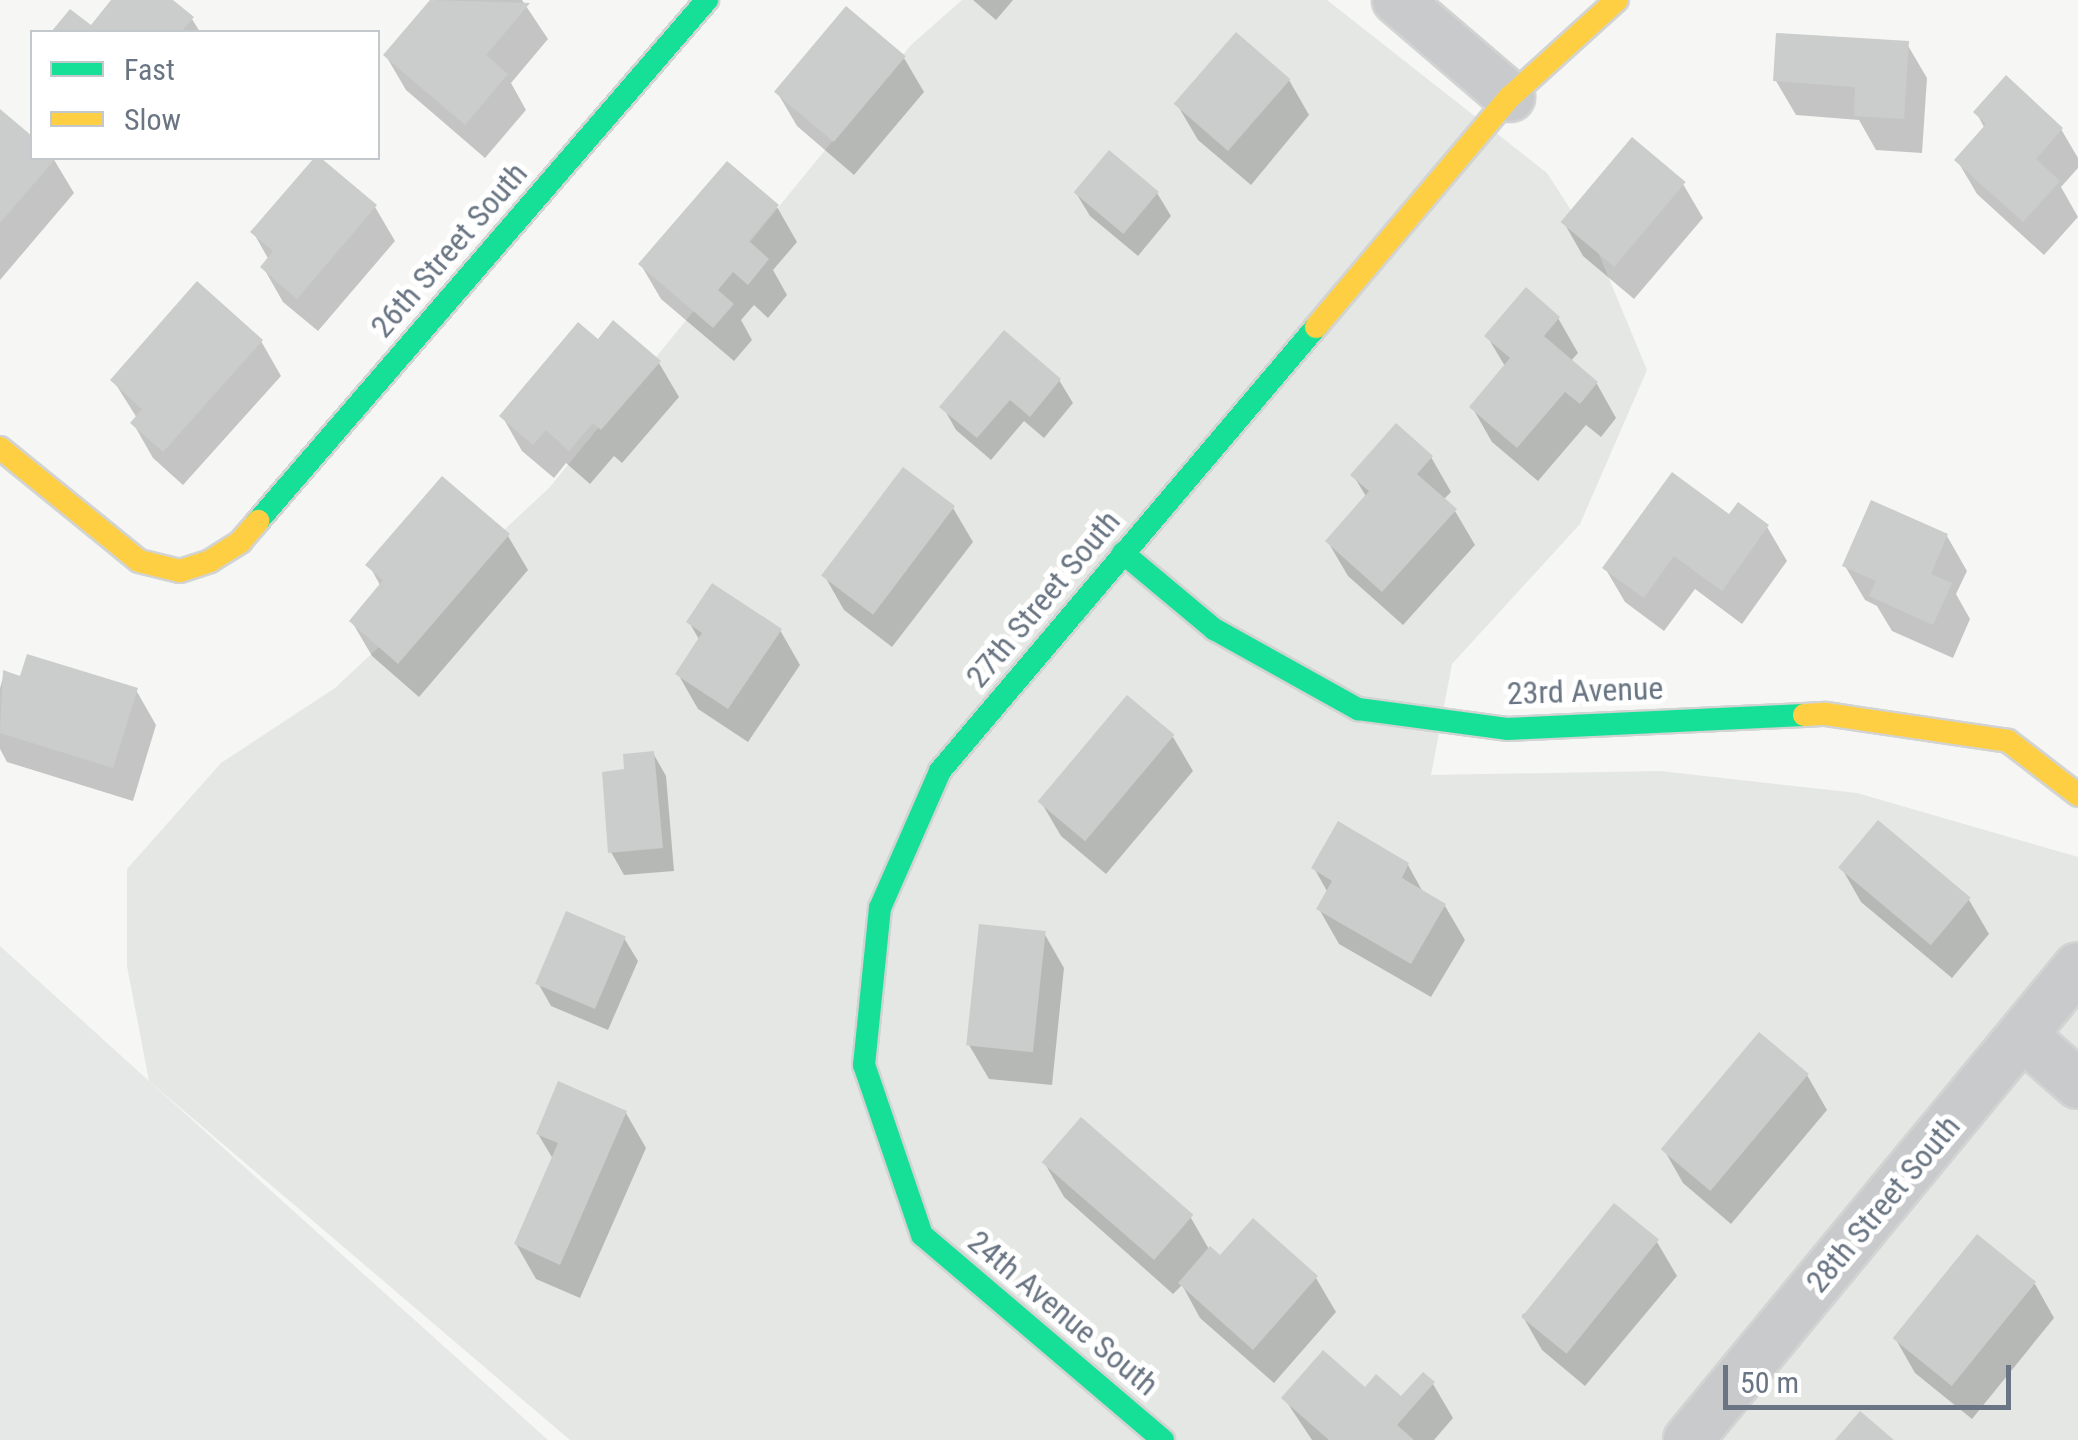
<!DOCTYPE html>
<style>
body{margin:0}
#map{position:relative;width:2078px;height:1440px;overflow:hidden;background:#f6f6f5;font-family:"Roboto Condensed",sans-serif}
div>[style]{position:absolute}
.built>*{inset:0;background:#e6e8e8}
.green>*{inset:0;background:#e4e7e3}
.shadow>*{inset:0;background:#0003}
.building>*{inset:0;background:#cbcdcd;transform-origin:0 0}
.roads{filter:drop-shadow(2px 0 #d2d3d3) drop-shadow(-2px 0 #d2d3d3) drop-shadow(0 2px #d2d3d3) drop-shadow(0 -2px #d2d3d3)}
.street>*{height:48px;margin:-24px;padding:0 24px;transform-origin:24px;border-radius:24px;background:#c9cacb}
.fast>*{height:22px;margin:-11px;padding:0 11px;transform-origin:11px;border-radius:11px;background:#16e098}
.slow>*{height:22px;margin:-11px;padding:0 11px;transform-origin:11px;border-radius:11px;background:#ffcf43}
span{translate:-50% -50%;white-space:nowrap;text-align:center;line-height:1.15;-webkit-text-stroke:10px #fff;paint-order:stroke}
.street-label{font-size:32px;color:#697582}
.legend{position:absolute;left:30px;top:30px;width:350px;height:130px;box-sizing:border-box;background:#fff;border:2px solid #c3c8cd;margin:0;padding:12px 18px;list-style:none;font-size:30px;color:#697582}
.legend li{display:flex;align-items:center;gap:20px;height:50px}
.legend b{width:50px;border:2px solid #c3c8cd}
.scale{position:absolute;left:1723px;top:1365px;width:288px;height:45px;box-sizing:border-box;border:5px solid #697582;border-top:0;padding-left:12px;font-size:30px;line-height:35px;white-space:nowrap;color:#697582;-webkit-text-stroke:8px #fff;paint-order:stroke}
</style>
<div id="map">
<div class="built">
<div style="clip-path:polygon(0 946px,149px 1081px,548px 1440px,0 1440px)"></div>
</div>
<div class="green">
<div style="clip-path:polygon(962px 0,1327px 0,1547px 173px,1598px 252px,1647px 370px,1580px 524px,1452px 664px,1431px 775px,1660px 771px,1857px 793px,2078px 857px,2078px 1440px,570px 1440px,149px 1081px,127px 966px,127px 869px,221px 763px,335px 688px,549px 488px,911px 45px)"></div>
</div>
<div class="shadow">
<div style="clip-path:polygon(115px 0,169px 0,192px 19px,200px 32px,54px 32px,71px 12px,91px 29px)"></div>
<div style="clip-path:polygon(434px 0,522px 0,548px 39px,511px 83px,526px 110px,485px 158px,406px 90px,386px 56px)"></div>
<div style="clip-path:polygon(973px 0,1013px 0,996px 20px)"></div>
<div style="clip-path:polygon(1907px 44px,1927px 78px,1922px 153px,1876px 150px,1859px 120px,1796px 115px,1776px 81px)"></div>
<div style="clip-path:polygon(904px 58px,924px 92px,854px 175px,797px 126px,777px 92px)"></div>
<div style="clip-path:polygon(1289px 80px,1309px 115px,1251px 185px,1198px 140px,1178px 106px)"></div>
<div style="clip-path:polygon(0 112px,32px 140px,32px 158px,53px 158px,74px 193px,0 280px)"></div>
<div style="clip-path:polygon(1976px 112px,2061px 129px,2078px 158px,2078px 168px,2061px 187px,2078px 217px,2044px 255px,1977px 194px,1957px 160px,1985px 129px)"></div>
<div style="clip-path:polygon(1633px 140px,1683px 184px,1703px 218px,1634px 299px,1583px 256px,1563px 221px)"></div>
<div style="clip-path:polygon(317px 158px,375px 207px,395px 241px,318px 331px,283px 302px,263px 267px,269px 260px,253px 232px)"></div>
<div style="clip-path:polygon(1076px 193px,1157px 193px,1171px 216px,1138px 256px,1090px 216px)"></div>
<div style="clip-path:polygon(777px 207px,797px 242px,773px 270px,787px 295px,768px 318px,754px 305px,741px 320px,752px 340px,734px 361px,661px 299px,641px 265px)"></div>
<div style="clip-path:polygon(1558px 318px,1578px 353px,1570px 362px,1597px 384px,1616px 418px,1601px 437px,1586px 425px,1538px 481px,1492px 442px,1472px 407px,1506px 368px,1487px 336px)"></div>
<div style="clip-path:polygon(261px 341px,281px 376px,183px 485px,153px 458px,133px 423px,137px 418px,113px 380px)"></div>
<div style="clip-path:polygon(598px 342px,659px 363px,679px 397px,622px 463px,614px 456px,590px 484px,566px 463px,554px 478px,522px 451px,502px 416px)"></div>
<div style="clip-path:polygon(1059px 380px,1073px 403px,1044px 438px,1024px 421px,991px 460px,956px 430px,943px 407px)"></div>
<div style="clip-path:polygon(1431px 457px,1451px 492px,1443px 500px,1455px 511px,1475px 545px,1403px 625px,1348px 576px,1328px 542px,1367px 498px,1353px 475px)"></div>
<div style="clip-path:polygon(953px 508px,973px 542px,892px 647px,844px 610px,824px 575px)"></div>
<div style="clip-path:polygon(1730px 518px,1767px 527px,1787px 561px,1742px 624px,1695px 589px,1664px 631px,1625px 602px,1605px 568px)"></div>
<div style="clip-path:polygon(508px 536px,528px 570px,419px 697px,372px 656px,352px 622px,381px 587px,369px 565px)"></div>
<div style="clip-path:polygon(1947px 536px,1967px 571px,1956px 594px,1970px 619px,1953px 658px,1892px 631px,1877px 606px,1865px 600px,1845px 566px)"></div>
<div style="clip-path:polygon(689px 622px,780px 630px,800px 665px,748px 742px,698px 709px,678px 674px,700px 641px)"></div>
<div style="clip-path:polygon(4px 674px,136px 690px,156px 725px,133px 801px,7px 762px,0 749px,0 688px)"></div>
<div style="clip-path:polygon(1173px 737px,1193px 771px,1106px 874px,1061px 836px,1041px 802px)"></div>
<div style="clip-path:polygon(653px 753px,666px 776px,674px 871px,624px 875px,611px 852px,627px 772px)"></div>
<div style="clip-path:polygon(1408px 865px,1424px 894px,1445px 906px,1465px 940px,1431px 997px,1339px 944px,1319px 909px,1328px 893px,1314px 868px)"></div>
<div style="clip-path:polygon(1841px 867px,1969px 900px,1989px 934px,1952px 978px,1861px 902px)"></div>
<div style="clip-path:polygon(1044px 933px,1064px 968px,1052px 1085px,989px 1079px,969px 1045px)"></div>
<div style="clip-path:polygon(624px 938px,638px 961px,608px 1030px,551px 1006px,538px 983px)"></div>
<div style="clip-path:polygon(1807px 1075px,1827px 1110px,1731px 1224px,1683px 1183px,1663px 1148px)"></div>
<div style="clip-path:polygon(626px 1113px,646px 1148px,580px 1298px,536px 1279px,516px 1244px,553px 1159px,538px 1134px)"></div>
<div style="clip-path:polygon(1044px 1162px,1191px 1218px,1210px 1251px,1221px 1258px,1316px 1278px,1336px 1312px,1274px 1383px,1200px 1318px,1182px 1285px,1173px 1294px,1064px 1197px)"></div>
<div style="clip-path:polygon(1657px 1242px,1677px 1276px,1585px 1386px,1542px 1350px,1522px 1315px)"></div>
<div style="clip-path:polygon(2035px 1284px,2054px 1318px,1972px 1419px,1915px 1373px,1895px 1338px)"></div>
<div style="clip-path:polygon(1433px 1384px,1453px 1418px,1434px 1440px,1312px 1440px,1284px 1398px,1365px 1391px,1402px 1400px)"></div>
</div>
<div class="building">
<div style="clip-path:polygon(111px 0,173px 0,194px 17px,181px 32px,51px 32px,70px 9px,91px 25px)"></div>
<div style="clip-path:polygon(430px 0,530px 3px,486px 55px,508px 74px,465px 125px,383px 55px)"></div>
<div style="left:846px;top:6px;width:78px;height:112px;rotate:40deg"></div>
<div style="left:1236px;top:32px;width:72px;height:95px;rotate:41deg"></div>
<div style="clip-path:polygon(1776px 33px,1909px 41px,1904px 119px,1854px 116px,1855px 87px,1773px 81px)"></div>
<div style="clip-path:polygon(2006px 75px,2063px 128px,2036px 159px,2060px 181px,2023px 222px,1954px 160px,1986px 124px,1973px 112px)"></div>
<div style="clip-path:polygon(0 109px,32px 136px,32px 158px,56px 158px,0 223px)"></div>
<div style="left:1632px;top:137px;width:70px;height:111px;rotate:40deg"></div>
<div style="left:1109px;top:150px;width:65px;height:55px;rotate:40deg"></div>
<div style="clip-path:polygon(314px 158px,321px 158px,377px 205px,297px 299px,260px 267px,273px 251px,250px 232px)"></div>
<div style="clip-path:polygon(727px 161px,779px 205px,749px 241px,769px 259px,748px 285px,733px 272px,718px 290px,734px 304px,713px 328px,638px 264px)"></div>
<div style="clip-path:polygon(197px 281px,263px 340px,163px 452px,130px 423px,142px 409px,110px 380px)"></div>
<div style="clip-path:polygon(1526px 287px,1560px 317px,1544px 336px,1598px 382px,1580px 404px,1565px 392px,1517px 448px,1469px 407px,1510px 358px,1484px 336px)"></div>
<div style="clip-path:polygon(613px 320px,661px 361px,601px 430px,593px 423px,569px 451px,546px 430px,533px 445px,499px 416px,578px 322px,598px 339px)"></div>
<div style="clip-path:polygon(1004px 330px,1061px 379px,1030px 417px,1010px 400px,977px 438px,939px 407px)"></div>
<div style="clip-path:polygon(1396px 423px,1433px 456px,1417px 474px,1457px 509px,1382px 592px,1325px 541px,1369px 491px,1350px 475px)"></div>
<div style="left:903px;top:467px;width:65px;height:136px;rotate:37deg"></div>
<div style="clip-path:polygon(1672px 472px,1729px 514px,1738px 502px,1769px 525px,1722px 591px,1674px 556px,1644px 598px,1602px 568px)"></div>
<div style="clip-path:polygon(442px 476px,510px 534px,398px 664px,349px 621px,383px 580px,365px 565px)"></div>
<div style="clip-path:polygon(1871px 500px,1948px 534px,1931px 574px,1952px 583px,1933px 625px,1869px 596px,1876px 581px,1842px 566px)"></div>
<div style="clip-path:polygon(712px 583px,782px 629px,728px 709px,675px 674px,702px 633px,686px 622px)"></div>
<div style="clip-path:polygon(27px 654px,138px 688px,113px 768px,0 733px,3px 670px,20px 676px)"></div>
<div style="left:1127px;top:695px;width:62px;height:139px;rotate:40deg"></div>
<div style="clip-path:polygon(654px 751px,663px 848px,608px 853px,602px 772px,624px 769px,623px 754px)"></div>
<div style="left:1878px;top:820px;width:121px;height:62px;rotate:40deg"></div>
<div style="clip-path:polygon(1338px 821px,1409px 863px,1402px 878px,1446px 904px,1411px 964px,1316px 909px,1332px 881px,1311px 868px)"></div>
<div style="left:566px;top:911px;width:65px;height:79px;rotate:23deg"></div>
<div style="left:979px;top:924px;width:67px;height:122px;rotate:6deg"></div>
<div style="left:1759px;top:1032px;width:65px;height:153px;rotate:40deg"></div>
<div style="clip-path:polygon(558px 1081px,627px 1111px,560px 1265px,514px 1244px,558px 1143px,536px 1134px)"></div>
<div style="left:1081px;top:1117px;width:149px;height:60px;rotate:41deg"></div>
<div style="left:1614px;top:1203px;width:58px;height:147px;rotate:39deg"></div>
<div style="clip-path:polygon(1253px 1218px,1318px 1276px,1253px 1350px,1178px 1283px,1210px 1246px,1220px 1255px)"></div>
<div style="left:1977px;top:1234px;width:76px;height:134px;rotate:39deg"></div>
<div style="clip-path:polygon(1323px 1350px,1365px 1387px,1376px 1374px,1401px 1396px,1423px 1372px,1435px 1382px,1397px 1425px,1414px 1440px,1329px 1440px,1281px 1398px)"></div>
<div style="clip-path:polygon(1860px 1411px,1894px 1440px,1835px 1440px)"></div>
</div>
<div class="roads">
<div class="street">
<div style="left:1397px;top:0;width:149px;rotate:40.6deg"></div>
<div style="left:2023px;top:1036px;width:73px;rotate:41.1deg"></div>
<div style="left:1688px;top:1440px;width:613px;rotate:-50.49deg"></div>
</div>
<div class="fast">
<div style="left:258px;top:521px;width:688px;rotate:-49.25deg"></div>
<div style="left:1123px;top:553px;width:119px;rotate:39.9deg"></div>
<div style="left:1214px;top:629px;width:165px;rotate:29.1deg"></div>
<div style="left:1358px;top:709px;width:150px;rotate:7.6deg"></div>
<div style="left:1507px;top:729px;width:297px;rotate:-2.7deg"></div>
<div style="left:1163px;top:1440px;width:316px;rotate:-139.6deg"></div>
<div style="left:922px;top:1235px;width:180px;rotate:-108.8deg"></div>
<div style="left:864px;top:1065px;width:158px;rotate:-84.2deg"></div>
<div style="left:880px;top:908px;width:150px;rotate:-66.3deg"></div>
<div style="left:940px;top:771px;width:582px;rotate:-49.74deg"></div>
</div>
<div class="slow">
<div style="left:1316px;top:327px;width:301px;rotate:-49.9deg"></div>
<div style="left:1510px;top:97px;width:144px;rotate:-42.2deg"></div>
<div style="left:0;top:448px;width:179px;rotate:39.1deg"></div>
<div style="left:139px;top:561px;width:42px;rotate:13.7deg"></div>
<div style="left:180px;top:571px;width:32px;rotate:-18deg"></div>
<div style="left:210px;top:561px;width:36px;rotate:-32deg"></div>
<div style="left:240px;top:542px;width:28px;rotate:-49deg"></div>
<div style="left:1804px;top:715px;width:22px;rotate:-3deg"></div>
<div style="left:1826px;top:714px;width:184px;rotate:8.4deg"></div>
<div style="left:2008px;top:741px;width:88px;rotate:37.6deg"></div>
</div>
</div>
<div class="street-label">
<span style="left:449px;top:250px;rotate:-49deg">26th Street South</span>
<span style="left:1043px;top:599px;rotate:-50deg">27th Street South</span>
<span style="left:1585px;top:691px;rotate:-2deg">23rd Avenue</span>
<span style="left:1883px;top:1204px;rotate:-50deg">28th Street South</span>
<span style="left:1063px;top:1313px;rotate:40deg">24th Avenue South</span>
</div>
<ul class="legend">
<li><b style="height:12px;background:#16e098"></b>Fast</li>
<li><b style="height:12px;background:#ffcf43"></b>Slow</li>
</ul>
<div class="scale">50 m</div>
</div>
